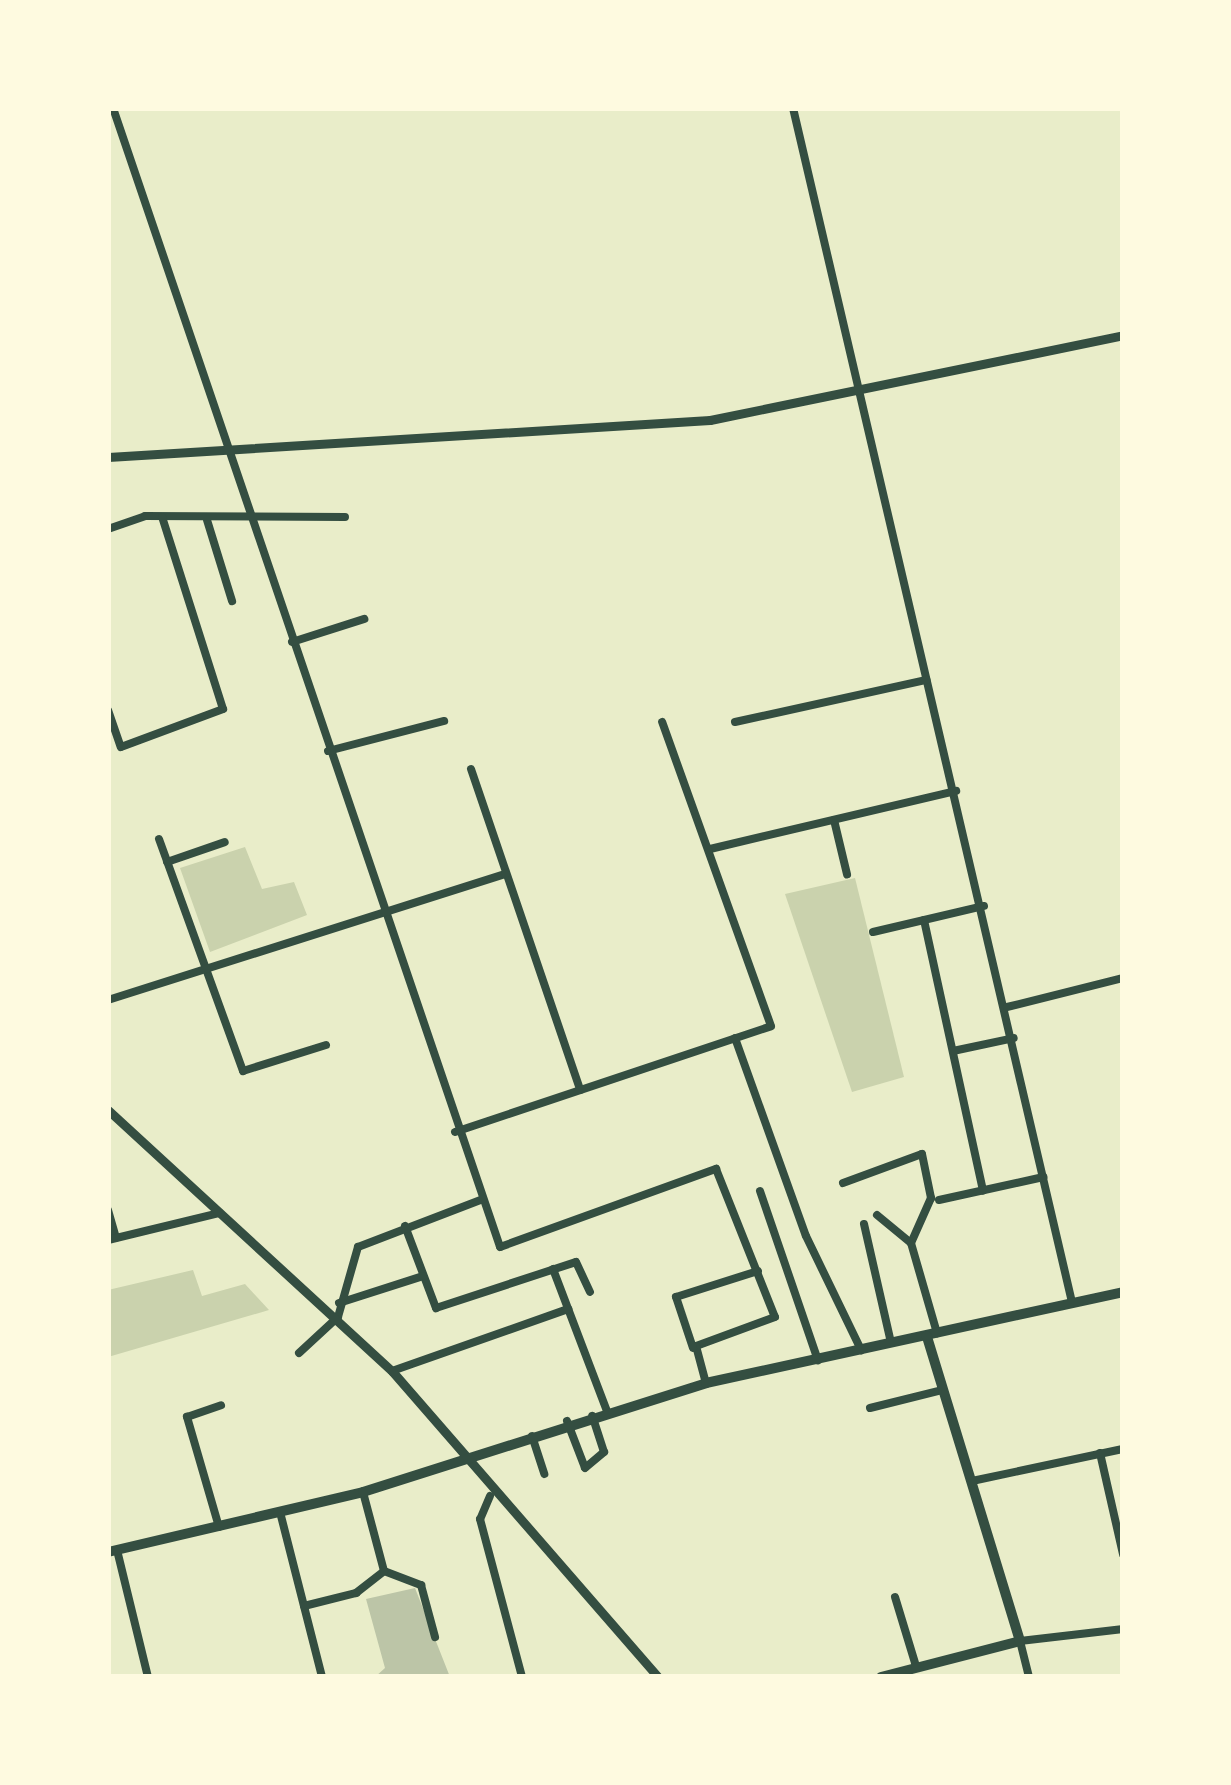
<!DOCTYPE html>
<style>
body{margin:0}
#map{position:relative;width:1231px;height:1785px;overflow:hidden;background:#e9edc9;font-family:"Source Sans 3",sans-serif}
div>[style]{position:absolute}
.green>*{inset:0;background:#cad2ad}
.building>*{inset:0;background:#bcc5a7}
.minor>*{height:8px;margin:-4px;padding:0 4px;transform-origin:4px;border-radius:4px;background:#344e41}
.tertiary>*{height:9px;margin:-4.5px;padding:0 4.5px;transform-origin:4.5px;border-radius:4.5px;background:#344e41}
.secondary>*{height:10px;margin:-5px;padding:0 5px;transform-origin:5px;border-radius:5px;background:#344e41}
span{translate:-50% -50%;white-space:nowrap;text-align:center;line-height:1.15;-webkit-text-stroke:9px #fefae0;paint-order:stroke}
.frame{position:absolute;inset:0;border:111px solid #fefae0;pointer-events:none}
</style>
<div id="map">
<div class="green">
<div style="clip-path:polygon(245px 847px,262px 889px,294px 882px,307px 915px,210px 952px,180px 868px)"></div>
<div style="clip-path:polygon(855px 878px,904px 1077px,852px 1092px,785px 894px)"></div>
<div style="clip-path:polygon(193px 1270px,202px 1296px,245px 1284px,269px 1310px,108px 1357px,108px 1290px)"></div>
</div>
<div class="building">
<div style="clip-path:polygon(415px 1588px,450px 1677px,375px 1677px,385px 1668px,366px 1599px)"></div>
</div>
<div class="minor">
<div style="left:113px;top:108px;width:1203px;rotate:71.23deg"></div>
<div style="left:500px;top:1247px;width:230px;rotate:-19.9deg"></div>
<div style="left:716px;top:1169px;width:159px;rotate:68.3deg"></div>
<div style="left:775px;top:1317px;width:84px;rotate:159.8deg"></div>
<div style="left:696px;top:1346px;width:38px;rotate:75deg"></div>
<div style="left:793px;top:108px;width:1226px;rotate:76.85deg"></div>
<div style="left:207px;top:520px;width:85px;rotate:72.8deg"></div>
<div style="left:108px;top:529px;width:39px;rotate:-19deg"></div>
<div style="left:145px;top:516px;width:200px;rotate:0.3deg"></div>
<div style="left:292px;top:642px;width:76px;rotate:-17.7deg"></div>
<div style="left:108px;top:710px;width:39px;rotate:71deg"></div>
<div style="left:121px;top:747px;width:109px;rotate:-20.4deg"></div>
<div style="left:223px;top:709px;width:201px;rotate:-107.6deg"></div>
<div style="left:735px;top:722px;width:196px;rotate:-12.4deg"></div>
<div style="left:328px;top:751px;width:120px;rotate:-14.5deg"></div>
<div style="left:471px;top:769px;width:339px;rotate:71.2deg"></div>
<div style="left:834px;top:820px;width:56px;rotate:76.5deg"></div>
<div style="left:159px;top:839px;width:247px;rotate:70.1deg"></div>
<div style="left:243px;top:1071px;width:87px;rotate:-17.4deg"></div>
<div style="left:710px;top:849px;width:253px;rotate:-13.3deg"></div>
<div style="left:167px;top:862px;width:61px;rotate:-19deg"></div>
<div style="left:924px;top:920px;width:277px;rotate:77.7deg"></div>
<div style="left:873px;top:932px;width:114px;rotate:-13.2deg"></div>
<div style="left:108px;top:1000px;width:417px;rotate:-17.6deg"></div>
<div style="left:1007px;top:1007px;width:120px;rotate:-14deg"></div>
<div style="left:735px;top:1038px;width:210px;rotate:70.3deg"></div>
<div style="left:806px;top:1236px;width:127px;rotate:64.2deg"></div>
<div style="left:953px;top:1051px;width:62px;rotate:-12deg"></div>
<div style="left:455px;top:1132px;width:333px;rotate:-18.5deg"></div>
<div style="left:771px;top:1026px;width:323px;rotate:-109.7deg"></div>
<div style="left:843px;top:1183px;width:84px;rotate:-20.2deg"></div>
<div style="left:922px;top:1154px;width:45px;rotate:78.4deg"></div>
<div style="left:931px;top:1198px;width:49px;rotate:114deg"></div>
<div style="left:911px;top:1243px;width:94px;rotate:73.9deg"></div>
<div style="left:760px;top:1191px;width:179px;rotate:71.1deg"></div>
<div style="left:939px;top:1200px;width:107px;rotate:-12.4deg"></div>
<div style="left:108px;top:1210px;width:29px;rotate:74deg"></div>
<div style="left:877px;top:1215px;width:44px;rotate:39.5deg"></div>
<div style="left:864px;top:1224px;width:122px;rotate:77.2deg"></div>
<div style="left:405px;top:1226px;width:88px;rotate:69.3deg"></div>
<div style="left:436px;top:1308px;width:147px;rotate:-18.2deg"></div>
<div style="left:576px;top:1262px;width:33px;rotate:65deg"></div>
<div style="left:108px;top:1240px;width:115px;rotate:-13.6deg"></div>
<div style="left:553px;top:1269px;width:152px;rotate:69.2deg"></div>
<div style="left:339px;top:1303px;width:88px;rotate:-17.8deg"></div>
<div style="left:693px;top:1348px;width:54px;rotate:-108.4deg"></div>
<div style="left:676px;top:1297px;width:86px;rotate:-17.6deg"></div>
<div style="left:299px;top:1353px;width:53px;rotate:-42.7deg"></div>
<div style="left:338px;top:1317px;width:73px;rotate:-74.1deg"></div>
<div style="left:358px;top:1247px;width:134px;rotate:-21deg"></div>
<div style="left:392px;top:1371px;width:187px;rotate:-19.4deg"></div>
<div style="left:870px;top:1408px;width:74px;rotate:-14deg"></div>
<div style="left:567px;top:1421px;width:50px;rotate:69deg"></div>
<div style="left:585px;top:1468px;width:25px;rotate:-40deg"></div>
<div style="left:604px;top:1452px;width:38px;rotate:-108deg"></div>
<div style="left:532px;top:1436px;width:40px;rotate:72deg"></div>
<div style="left:1100px;top:1453px;width:104px;rotate:77.2deg"></div>
<div style="left:972px;top:1481px;width:154px;rotate:-12deg"></div>
<div style="left:490px;top:1496px;width:25px;rotate:113deg"></div>
<div style="left:480px;top:1519px;width:163px;rotate:75.1deg"></div>
<div style="left:280px;top:1512px;width:170px;rotate:75.7deg"></div>
<div style="left:219px;top:1527px;width:115px;rotate:-106.2deg"></div>
<div style="left:187px;top:1417px;width:36px;rotate:-19deg"></div>
<div style="left:117px;top:1550px;width:131px;rotate:76.3deg"></div>
<div style="left:384px;top:1571px;width:40px;rotate:21deg"></div>
<div style="left:421px;top:1585px;width:54px;rotate:74.9deg"></div>
<div style="left:895px;top:1597px;width:69px;rotate:73.1deg"></div>
<div style="left:304px;top:1606px;width:54px;rotate:-14deg"></div>
<div style="left:356px;top:1593px;width:36px;rotate:-38deg"></div>
<div style="left:384px;top:1571px;width:82px;rotate:-104.9deg"></div>
<div style="left:1029px;top:1677px;width:37px;rotate:-104deg"></div>
<div style="left:1020px;top:1641px;width:104px;rotate:-6.6deg"></div>
</div>
<div class="tertiary">
<div style="left:108px;top:457px;width:603px;rotate:-3.52deg"></div>
<div style="left:710px;top:420px;width:422px;rotate:-11.6deg"></div>
<div style="left:108px;top:1110px;width:386px;rotate:42.6deg"></div>
<div style="left:392px;top:1371px;width:405px;rotate:49deg"></div>
</div>
<div class="secondary">
<div style="left:108px;top:1552px;width:262px;rotate:-13.2deg"></div>
<div style="left:363px;top:1492px;width:360px;rotate:-17.6deg"></div>
<div style="left:706px;top:1383px;width:427px;rotate:-12.3deg"></div>
<div style="left:881px;top:1677px;width:144px;rotate:-14.5deg"></div>
<div style="left:1020px;top:1641px;width:319px;rotate:-107deg"></div>
</div>
<div class="frame"></div>
</div>
